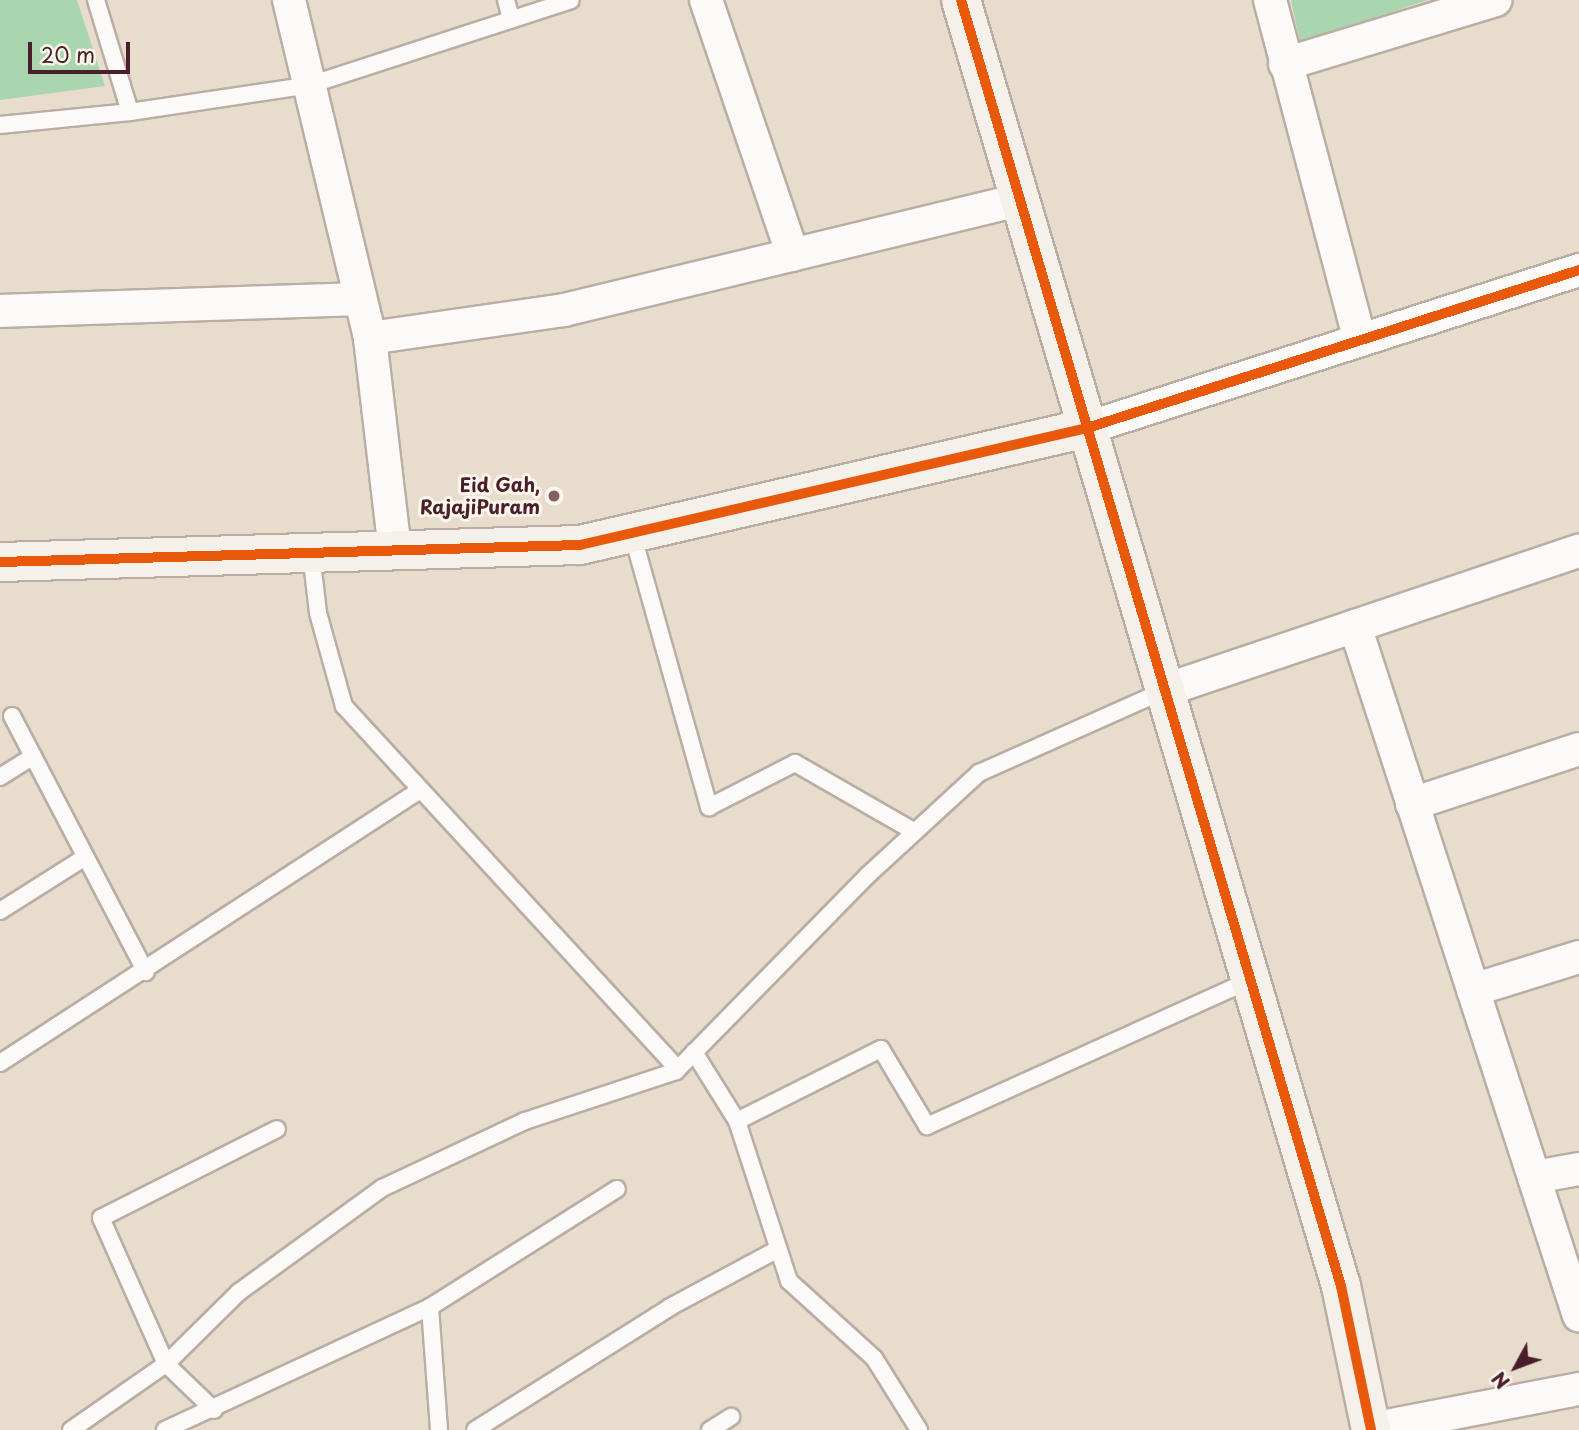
<!DOCTYPE html>
<style>
body{margin:0}
#map{position:relative;width:1579px;height:1430px;overflow:hidden;background:#e8dccd;font-family:"Playpen Sans",sans-serif}
div>[style]{position:absolute}
.green>*{inset:0;background:#a9d5af}
.roads{filter:drop-shadow(2px 0 #b9ada4) drop-shadow(-2px 0 #b9ada4) drop-shadow(0 2px #b9ada4) drop-shadow(0 -2px #b9ada4)}
.lane>*{height:16px;margin:-8px;padding:0 8px;transform-origin:8px;border-radius:8px;background:#fcfaf8}
.street>*{height:32px;margin:-16px;padding:0 16px;transform-origin:16px;border-radius:16px;background:#fcfaf8}
.secondary>*{height:38px;margin:-19px;padding:0 19px;transform-origin:19px;border-radius:19px;background:#f6f0ea}
.cycleway>*{height:10px;margin:-5px;padding:0 5px;transform-origin:5px;border-radius:5px;background:#e8590c}
.dots>*{width:19px;height:19px;translate:-50% -50%;box-sizing:border-box;border:4px solid #fbf7ec;border-radius:50%}
span{translate:-50% -50%;white-space:nowrap;text-align:center;line-height:1.15;-webkit-text-stroke:6px #fbf7ec;paint-order:stroke}
.poi-label{font-size:19px;color:#4a1f2b;font-weight:700}
.right{translate:-100% -50%;text-align:right}
.north{position:absolute;left:1481px;top:1332px;width:70px;height:70px;-webkit-text-stroke:5px #fbf7ec;paint-order:stroke;rotate:229deg;font-size:19px;font-weight:700;line-height:28px;text-align:center;color:#4a1f2b}
.north::after{content:'';display:block;margin:auto;width:24px;height:32px;background:#4a1f2b;clip-path:polygon(50% 0,100% 100%,50% 72%,0 100%)}
.scale{position:absolute;left:28px;top:42px;width:102px;height:32px;box-sizing:border-box;border:4px solid #4a1f2b;border-top:0;padding-left:9px;font-size:21px;line-height:24px;white-space:nowrap;color:#4a1f2b;-webkit-text-stroke:5px #fbf7ec;paint-order:stroke}
</style>
<div id="map">
<div class="green">
<div style="clip-path:polygon(0 0,77px 0,105px 86px,0 100px)"></div>
<div style="clip-path:polygon(1291px 0,1428px 0,1300px 42px)"></div>
</div>
<div class="roads">
<div class="lane">
<div style="left:506px;top:0;width:20px;rotate:75deg"></div>
<div style="left:130px;top:112px;width:182px;rotate:-8.5deg"></div>
<div style="left:310px;top:85px;width:274px;rotate:-18deg"></div>
<div style="left:0;top:125px;width:131px;rotate:-5.7deg"></div>
<div style="left:130px;top:112px;width:117px;rotate:-106.9deg"></div>
<div style="left:632px;top:533px;width:285px;rotate:74.3deg"></div>
<div style="left:709px;top:807px;width:97px;rotate:-27.1deg"></div>
<div style="left:795px;top:763px;width:138px;rotate:29.9deg"></div>
<div style="left:311px;top:553px;width:60px;rotate:83.3deg"></div>
<div style="left:318px;top:613px;width:97px;rotate:74.4deg"></div>
<div style="left:344px;top:706px;width:493px;rotate:47.4deg"></div>
<div style="left:12px;top:716px;width:289px;rotate:62.4deg"></div>
<div style="left:0;top:777px;width:39px;rotate:-32deg"></div>
<div style="left:0;top:911px;width:101px;rotate:-32.4deg"></div>
<div style="left:694px;top:1052px;width:81px;rotate:58.1deg"></div>
<div style="left:737px;top:1121px;width:168px;rotate:72deg"></div>
<div style="left:789px;top:1281px;width:115px;rotate:42.2deg"></div>
<div style="left:874px;top:1358px;width:85px;rotate:58deg"></div>
<div style="left:0;top:1063px;width:501px;rotate:-33.02deg"></div>
<div style="left:737px;top:1121px;width:161px;rotate:-26.6deg"></div>
<div style="left:881px;top:1049px;width:90px;rotate:59.1deg"></div>
<div style="left:927px;top:1126px;width:354px;rotate:-24.3deg"></div>
<div style="left:430px;top:1307px;width:123px;rotate:85.8deg"></div>
<div style="left:214px;top:1410px;width:66px;rotate:-136.2deg"></div>
<div style="left:166px;top:1364px;width:160px;rotate:-114deg"></div>
<div style="left:101px;top:1218px;width:197px;rotate:-26.8deg"></div>
<div style="left:71px;top:1430px;width:116px;rotate:-34.8deg"></div>
<div style="left:166px;top:1364px;width:103px;rotate:-44.6deg"></div>
<div style="left:239px;top:1292px;width:177px;rotate:-36deg"></div>
<div style="left:382px;top:1188px;width:158px;rotate:-25.1deg"></div>
<div style="left:525px;top:1121px;width:159px;rotate:-18.3deg"></div>
<div style="left:676px;top:1071px;width:274px;rotate:-45.6deg"></div>
<div style="left:868px;top:875px;width:151px;rotate:-42.6deg"></div>
<div style="left:979px;top:773px;width:204px;rotate:-24deg"></div>
<div style="left:165px;top:1430px;width:292px;rotate:-24.9deg"></div>
<div style="left:430px;top:1307px;width:221px;rotate:-32.3deg"></div>
<div style="left:475px;top:1430px;width:231px;rotate:-32.2deg"></div>
<div style="left:670px;top:1307px;width:123px;rotate:-28.2deg"></div>
<div style="left:710px;top:1430px;width:25px;rotate:-32deg"></div>
</div>
<div class="street">
<div style="left:289px;top:0;width:348px;rotate:76.5deg"></div>
<div style="left:370px;top:338px;width:214px;rotate:83.3deg"></div>
<div style="left:706px;top:0;width:269px;rotate:71.2deg"></div>
<div style="left:1270px;top:0;width:352px;rotate:75.2deg"></div>
<div style="left:1285px;top:64px;width:220px;rotate:-16.9deg"></div>
<div style="left:0;top:311px;width:360px;rotate:-1.9deg"></div>
<div style="left:370px;top:338px;width:196px;rotate:-8.2deg"></div>
<div style="left:564px;top:310px;width:469px;rotate:-13.6deg"></div>
<div style="left:1087px;top:428px;width:517px;rotate:-17.8deg"></div>
<div style="left:1355px;top:626px;width:725px;rotate:72.01deg"></div>
<div style="left:1165px;top:690px;width:437px;rotate:-18.6deg"></div>
<div style="left:1412px;top:804px;width:176px;rotate:-18.2deg"></div>
<div style="left:1473px;top:990px;width:111px;rotate:-17.3deg"></div>
<div style="left:1534px;top:1177px;width:46px;rotate:-10.1deg"></div>
<div style="left:1371px;top:1429px;width:212px;rotate:-10.9deg"></div>
</div>
<div class="secondary">
<div style="left:961px;top:0;width:1341px;rotate:73.54deg"></div>
<div style="left:1341px;top:1286px;width:147px;rotate:78.2deg"></div>
<div style="left:0;top:562px;width:580px;rotate:-1.68deg"></div>
<div style="left:580px;top:545px;width:520px;rotate:-12.99deg"></div>
</div>
</div>
<div class="cycleway">
<div style="left:961px;top:0;width:1341px;rotate:73.54deg"></div>
<div style="left:1341px;top:1286px;width:147px;rotate:78.2deg"></div>
<div style="left:0;top:562px;width:580px;rotate:-1.68deg"></div>
<div style="left:580px;top:545px;width:520px;rotate:-12.99deg"></div>
<div style="left:1087px;top:428px;width:517px;rotate:-17.8deg"></div>
</div>
<div class="dots">
<div style="left:554px;top:496px;background:#816164"></div>
</div>
<div class="poi-label">
<span class="right" style="left:540px;top:496px">Eid Gah,<br>RajajiPuram</span>
</div>
<div class="north">N</div>
<div class="scale">20 m</div>
</div>
